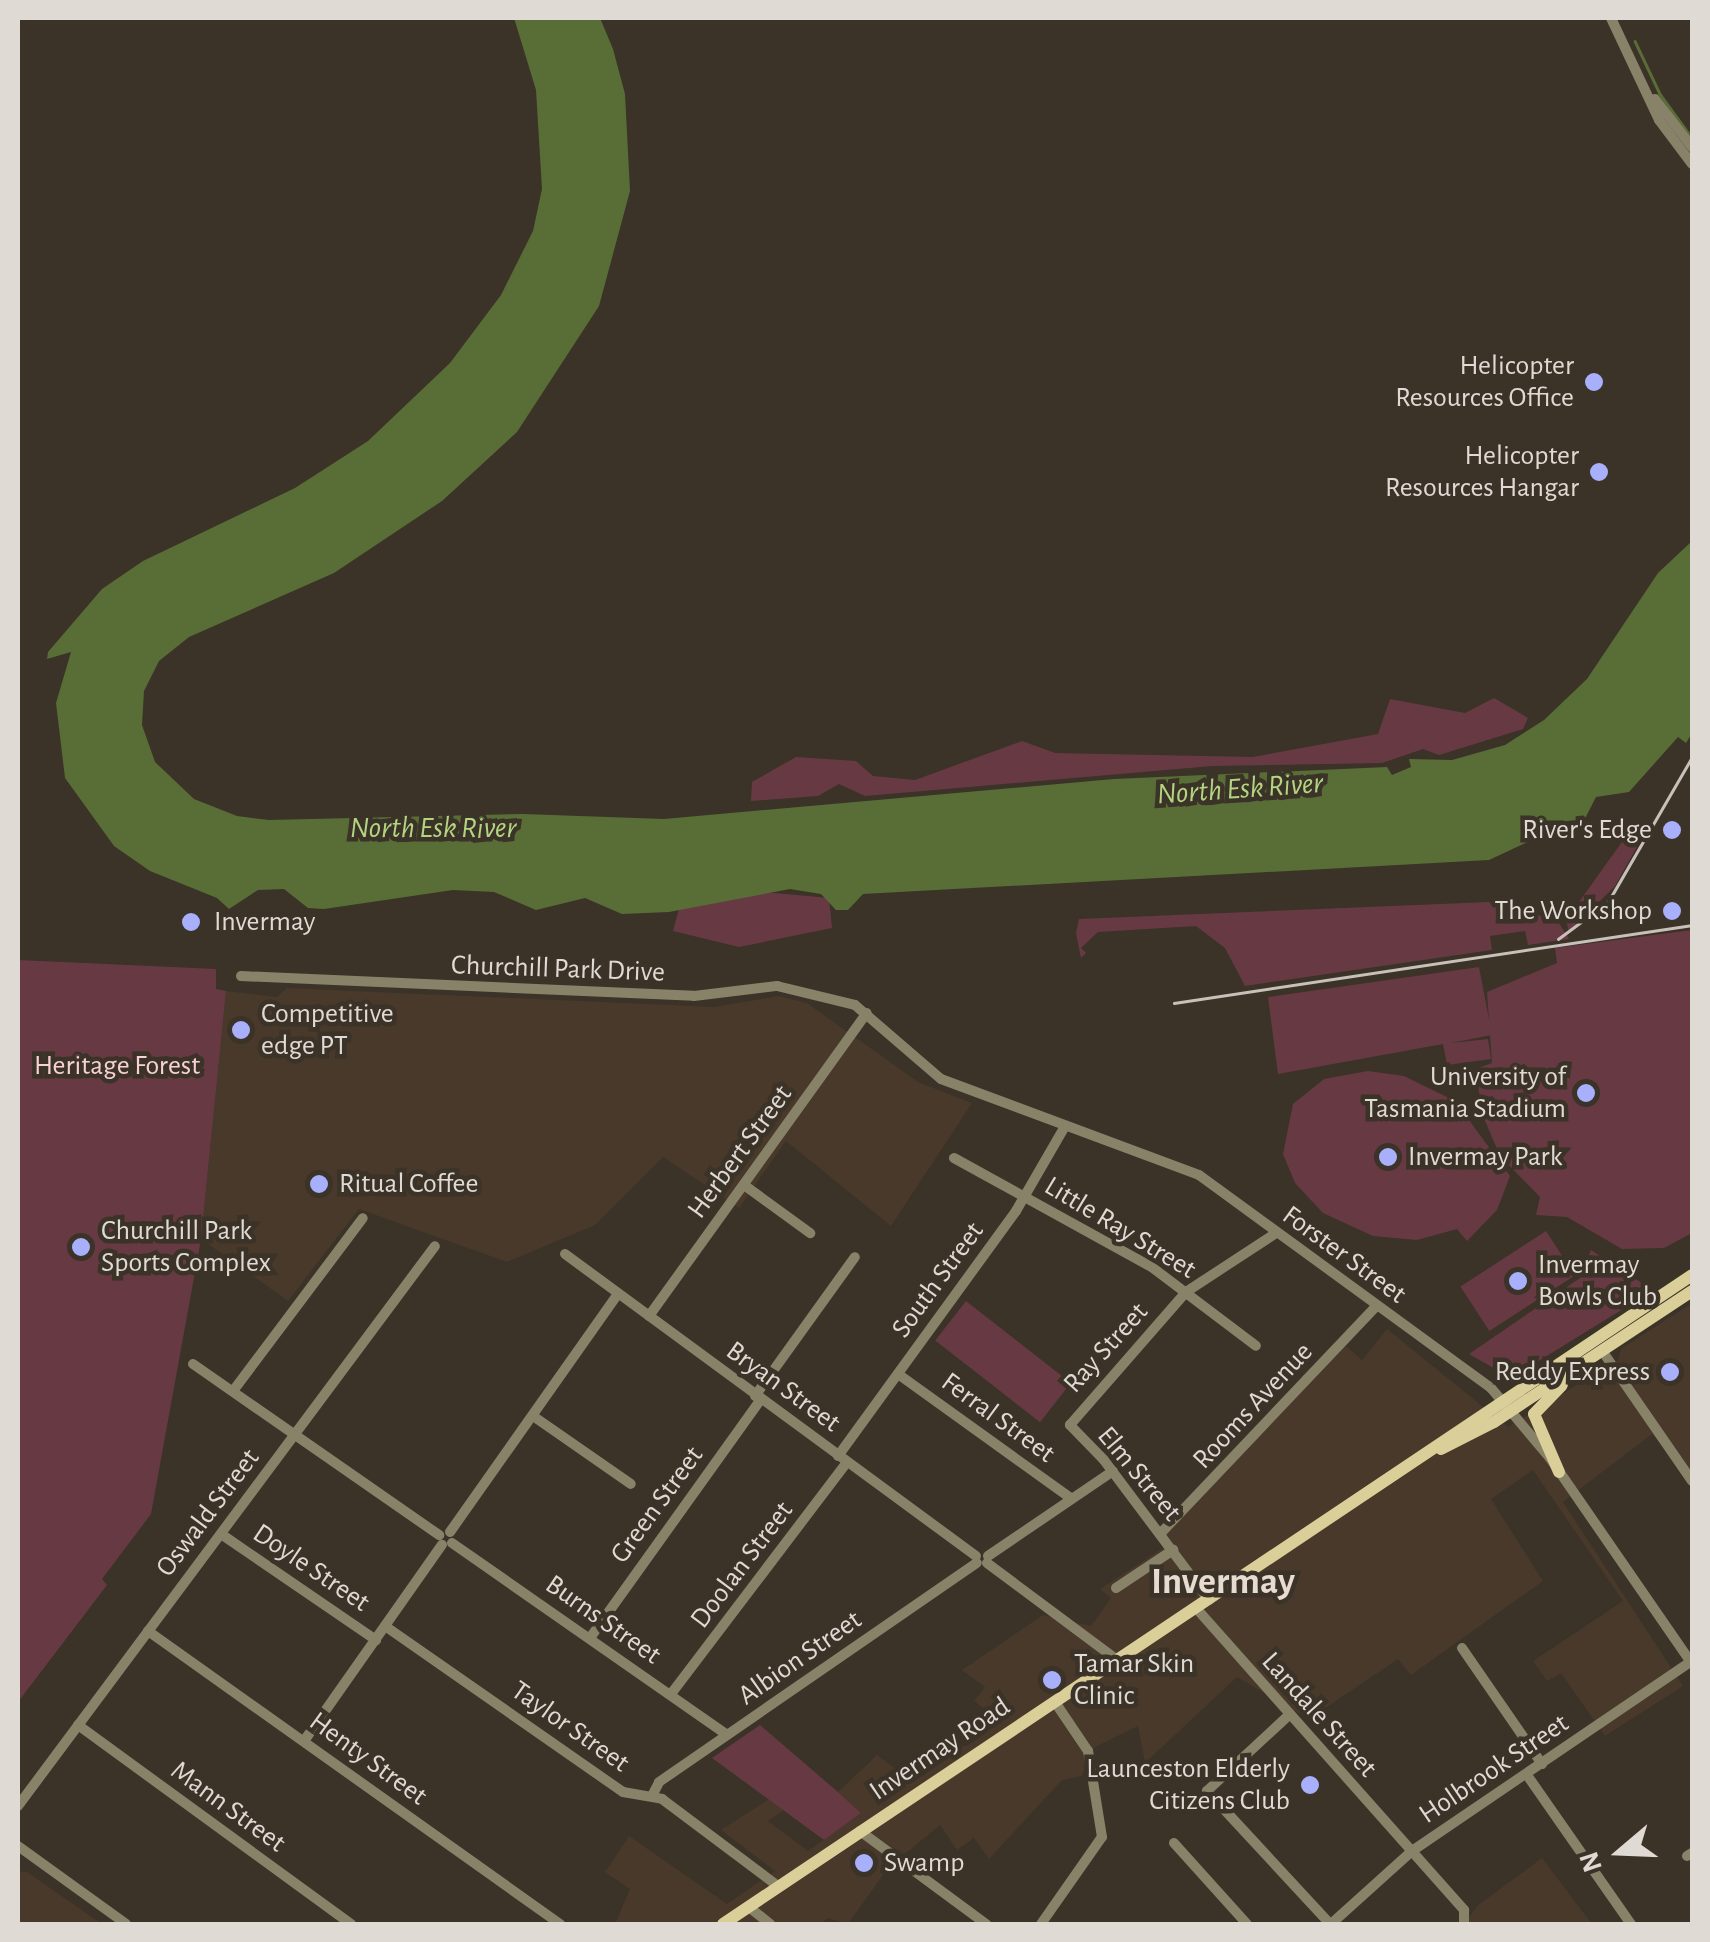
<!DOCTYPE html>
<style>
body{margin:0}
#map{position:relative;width:1710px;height:1942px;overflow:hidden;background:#3b3228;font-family:"Alegreya Sans",sans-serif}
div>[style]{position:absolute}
.built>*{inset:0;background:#48392b}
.green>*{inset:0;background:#673a43;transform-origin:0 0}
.water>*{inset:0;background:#586e36}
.stream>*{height:2.5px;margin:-1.25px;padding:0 1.25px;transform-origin:1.25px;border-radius:1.25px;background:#586e36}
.minor>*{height:10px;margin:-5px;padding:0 5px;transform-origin:5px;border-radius:5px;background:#878268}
.major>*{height:12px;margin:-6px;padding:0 6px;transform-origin:6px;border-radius:6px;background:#dbcf99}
.tram>*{height:2.5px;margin:-1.25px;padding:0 1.25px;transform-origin:1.25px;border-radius:1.25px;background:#c7c1ba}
.dots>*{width:28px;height:28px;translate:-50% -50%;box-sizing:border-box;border:5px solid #3b3228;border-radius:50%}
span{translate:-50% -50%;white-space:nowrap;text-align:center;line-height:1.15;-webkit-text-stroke:9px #3b3228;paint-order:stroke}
.poi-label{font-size:28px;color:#e0dad4}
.right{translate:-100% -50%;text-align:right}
.left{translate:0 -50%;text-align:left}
.street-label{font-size:28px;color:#e0dad4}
.park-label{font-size:28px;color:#f8d0d6}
.water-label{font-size:30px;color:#b3d581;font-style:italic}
.district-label{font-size:38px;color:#e8dbcf;font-weight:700}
.frame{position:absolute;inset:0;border:20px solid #e0dad4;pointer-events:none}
.north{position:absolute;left:1570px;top:1802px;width:100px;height:100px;-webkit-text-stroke:8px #3b3228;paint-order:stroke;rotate:251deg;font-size:28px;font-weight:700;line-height:40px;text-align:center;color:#e0dad4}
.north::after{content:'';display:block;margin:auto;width:35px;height:45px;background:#e0dad4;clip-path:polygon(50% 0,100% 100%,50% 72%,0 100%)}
</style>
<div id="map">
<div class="built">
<div style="clip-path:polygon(287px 988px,714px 1007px,778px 996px,807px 1003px,918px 1082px,972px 1103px,891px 1226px,786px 1141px,739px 1208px,663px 1157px,595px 1225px,507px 1262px,359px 1209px,288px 1301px,201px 1239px,226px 991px,277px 997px)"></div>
<div style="clip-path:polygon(1692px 1303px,1692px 1480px,1652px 1434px,1563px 1502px,1683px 1686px,1605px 1736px,1561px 1673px,1547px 1681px,1533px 1661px,1623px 1601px,1533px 1470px,1491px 1499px,1543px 1581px,1411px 1675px,1398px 1659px,1309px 1719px,1237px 1677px,1145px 1763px,1138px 1726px,1095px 1747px,1082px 1776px,1062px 1780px,989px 1859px,974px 1838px,957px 1850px,940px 1825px,888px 1868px,848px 1924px,827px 1918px,822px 1924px,615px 1924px,630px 1889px,605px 1872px,629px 1836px,727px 1904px,775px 1871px,721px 1830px,769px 1799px,784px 1810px,768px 1821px,808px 1851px,861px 1813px,838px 1792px,877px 1755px,912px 1781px,1001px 1721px,974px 1701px,985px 1687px,962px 1670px,1043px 1615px,1091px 1626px,1111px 1598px,1100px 1589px,1163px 1548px,1163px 1525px,1332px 1347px,1346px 1346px,1362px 1360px,1387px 1329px,1508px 1427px,1618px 1360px,1621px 1349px)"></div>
<div style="clip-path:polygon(1542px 1858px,1592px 1924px,1464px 1924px,1477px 1906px)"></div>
<div style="clip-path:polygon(18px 1871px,27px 1872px,102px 1924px,18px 1924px)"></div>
</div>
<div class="green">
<div style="clip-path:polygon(1494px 698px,1528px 718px,1523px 729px,1439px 755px,1423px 749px,1382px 763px,1212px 766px,865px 796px,839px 784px,818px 796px,751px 801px,752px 782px,796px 757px,856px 761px,873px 776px,915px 780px,1022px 741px,1055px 753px,1253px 757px,1378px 734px,1390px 699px,1465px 713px)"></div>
<div style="clip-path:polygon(1632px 828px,1643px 836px,1615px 886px,1569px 932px,1566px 920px)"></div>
<div style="clip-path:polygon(764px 892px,829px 898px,832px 928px,739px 947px,673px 931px,680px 905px)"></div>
<div style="clip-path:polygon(1489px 902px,1557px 920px,1569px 939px,1528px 945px,1525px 931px,1490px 936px,1492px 950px,1245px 986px,1225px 948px,1196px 926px,1098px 932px,1081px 948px,1086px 953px,1081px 958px,1076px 933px,1079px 919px)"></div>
<div style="clip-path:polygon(1692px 930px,1692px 1233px,1664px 1248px,1622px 1249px,1567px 1217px,1536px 1215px,1540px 1197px,1500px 1156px,1483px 1116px,1475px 1069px,1492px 1063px,1487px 992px,1557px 963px,1555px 948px)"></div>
<div style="clip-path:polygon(18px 960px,216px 969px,216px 989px,226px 991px,201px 1239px,151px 1514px,102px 1579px,107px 1585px,18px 1702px)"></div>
<div style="clip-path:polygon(1479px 967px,1492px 1035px,1451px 1043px,1488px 1039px,1491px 1059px,1447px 1065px,1443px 1044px,1278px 1074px,1268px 997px)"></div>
<div style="clip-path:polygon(1368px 1071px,1404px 1076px,1455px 1101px,1510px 1176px,1497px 1210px,1467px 1241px,1457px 1229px,1417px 1240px,1373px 1236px,1323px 1213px,1295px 1183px,1283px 1154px,1293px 1104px,1324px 1079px)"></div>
<div style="left:1546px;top:1231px;width:53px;height:102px;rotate:57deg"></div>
<div style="clip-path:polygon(1591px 1250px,1645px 1285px,1644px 1296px,1511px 1378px,1469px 1354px,1580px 1278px)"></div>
<div style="left:966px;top:1301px;width:133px;height:50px;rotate:38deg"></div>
<div style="clip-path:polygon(760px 1725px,838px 1792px,861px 1813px,824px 1840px,712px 1758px)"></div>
</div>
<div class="water">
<div style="clip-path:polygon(514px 18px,600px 18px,613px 49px,625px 94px,630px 191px,599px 306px,517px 432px,442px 501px,334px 573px,189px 637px,159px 661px,144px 691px,142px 725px,155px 762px,194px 799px,237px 816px,269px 820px,523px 814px,664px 819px,1114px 779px,1387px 767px,1392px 775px,1411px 767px,1409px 759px,1452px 760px,1505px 745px,1544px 720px,1587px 679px,1658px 573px,1692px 541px,1692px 733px,1686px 743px,1678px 737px,1629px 792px,1596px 797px,1574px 840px,1549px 832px,1489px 860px,863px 894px,848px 910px,836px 910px,821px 894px,790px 889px,669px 912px,622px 914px,585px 898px,536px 910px,494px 892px,453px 890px,324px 909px,308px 908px,284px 889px,258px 890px,229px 909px,217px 898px,150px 871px,114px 846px,65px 778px,56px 703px,71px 652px,47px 659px,48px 652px,102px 589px,143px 561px,295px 488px,368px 441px,450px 363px,501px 295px,533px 231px,542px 189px,536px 90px)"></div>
</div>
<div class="stream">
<div style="left:1635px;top:41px;width:59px;rotate:64.7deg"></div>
<div style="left:1660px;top:94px;width:54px;rotate:54deg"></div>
</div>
<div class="minor">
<div style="left:1611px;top:18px;width:113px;rotate:64.8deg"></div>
<div style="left:1659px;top:120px;width:55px;rotate:53.1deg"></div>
<div style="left:1655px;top:99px;width:61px;rotate:52.4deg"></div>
<div style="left:241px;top:976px;width:453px;rotate:2.5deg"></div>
<div style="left:694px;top:996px;width:84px;rotate:-6.9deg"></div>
<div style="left:777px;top:986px;width:80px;rotate:13.7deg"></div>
<div style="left:855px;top:1005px;width:113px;rotate:40.7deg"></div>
<div style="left:941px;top:1079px;width:275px;rotate:20.4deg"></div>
<div style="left:1199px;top:1175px;width:361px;rotate:36.1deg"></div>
<div style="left:1491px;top:1388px;width:92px;rotate:49.9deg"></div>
<div style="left:1550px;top:1458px;width:250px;rotate:55.4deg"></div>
<div style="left:954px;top:1158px;width:227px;rotate:28.9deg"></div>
<div style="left:1153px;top:1268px;width:129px;rotate:37.1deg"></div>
<div style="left:744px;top:1185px;width:82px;rotate:36deg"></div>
<div style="left:565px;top:1254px;width:510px;rotate:36.31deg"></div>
<div style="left:649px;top:1316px;width:373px;rotate:-54.3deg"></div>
<div style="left:1603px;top:1352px;width:157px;rotate:55.4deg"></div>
<div style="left:193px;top:1364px;width:300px;rotate:34.8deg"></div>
<div style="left:898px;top:1374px;width:214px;rotate:35.7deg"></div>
<div style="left:233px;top:1391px;width:216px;rotate:-53.1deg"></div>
<div style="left:755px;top:1396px;width:171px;rotate:-54.3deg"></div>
<div style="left:533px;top:1416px;width:119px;rotate:34.8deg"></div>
<div style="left:838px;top:1456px;width:303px;rotate:-54deg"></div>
<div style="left:1016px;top:1211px;width:98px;rotate:-60deg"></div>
<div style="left:450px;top:1532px;width:291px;rotate:-54.8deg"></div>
<div style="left:221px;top:1534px;width:188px;rotate:34.4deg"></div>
<div style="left:1160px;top:1534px;width:314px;rotate:-46.5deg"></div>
<div style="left:452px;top:1543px;width:335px;rotate:34.9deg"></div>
<div style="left:988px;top:1556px;width:151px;rotate:-34.2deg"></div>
<div style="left:987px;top:1563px;width:162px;rotate:36.7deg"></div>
<div style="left:1116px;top:1588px;width:69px;rotate:-33.7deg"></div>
<div style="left:1209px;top:1600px;width:175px;rotate:-126.9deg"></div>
<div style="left:1104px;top:1460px;width:49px;rotate:-134.2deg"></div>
<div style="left:1070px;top:1425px;width:176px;rotate:-48.9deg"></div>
<div style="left:1186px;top:1292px;width:108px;rotate:-33.2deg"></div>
<div style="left:1196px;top:1608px;width:404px;rotate:48.4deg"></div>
<div style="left:1464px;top:1910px;width:14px;rotate:90deg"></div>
<div style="left:385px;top:1626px;width:290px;rotate:34.9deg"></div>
<div style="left:623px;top:1792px;width:40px;rotate:10deg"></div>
<div style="left:662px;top:1799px;width:146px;rotate:36.9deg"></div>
<div style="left:148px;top:1631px;width:506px;rotate:35.42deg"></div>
<div style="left:590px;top:1638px;width:294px;rotate:-54.4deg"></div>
<div style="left:1462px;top:1648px;width:141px;rotate:55.4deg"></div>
<div style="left:671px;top:1694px;width:291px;rotate:-52.8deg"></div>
<div style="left:1289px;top:1715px;width:112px;rotate:137.2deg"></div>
<div style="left:1207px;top:1791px;width:181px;rotate:47.2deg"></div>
<div style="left:78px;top:1725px;width:338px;rotate:36.1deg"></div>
<div style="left:304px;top:1741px;width:240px;rotate:-54.9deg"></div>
<div style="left:1527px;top:1775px;width:182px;rotate:55.1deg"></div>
<div style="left:653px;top:1794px;width:13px;rotate:-63deg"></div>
<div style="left:659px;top:1782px;width:386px;rotate:-34.6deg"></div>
<div style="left:18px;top:1806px;width:698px;rotate:-53.33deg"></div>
<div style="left:860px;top:1831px;width:157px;rotate:36.4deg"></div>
<div style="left:1174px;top:1843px;width:109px;rotate:48deg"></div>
<div style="left:18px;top:1846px;width:133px;rotate:35.8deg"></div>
<div style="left:1687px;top:1856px;width:6px;rotate:-31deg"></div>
<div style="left:749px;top:1907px;width:27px;rotate:39deg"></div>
<div style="left:1041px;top:1924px;width:106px;rotate:-55deg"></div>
<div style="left:1102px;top:1837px;width:87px;rotate:-99.2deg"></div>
<div style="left:1088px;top:1751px;width:59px;rotate:-124deg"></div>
<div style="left:1331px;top:1924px;width:109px;rotate:-42deg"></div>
<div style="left:1412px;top:1851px;width:338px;rotate:-34.2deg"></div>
</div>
<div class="major">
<div style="left:1441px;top:1449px;width:59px;rotate:-27deg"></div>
<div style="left:1494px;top:1422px;width:237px;rotate:-33.5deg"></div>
<div style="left:1559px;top:1472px;width:63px;rotate:-113.3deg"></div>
<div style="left:1534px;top:1414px;width:40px;rotate:-46deg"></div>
<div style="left:723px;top:1924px;width:1166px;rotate:-33.81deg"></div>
</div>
<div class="tram">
<div style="left:1558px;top:939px;width:62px;rotate:-36.5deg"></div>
<div style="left:1608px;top:902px;width:168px;rotate:-59.9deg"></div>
<div style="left:1174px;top:1003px;width:524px;rotate:-8.56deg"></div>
</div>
<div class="dots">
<div style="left:1594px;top:382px;background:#a8b0fc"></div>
<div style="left:1599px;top:472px;background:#a8b0fc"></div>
<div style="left:1672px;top:830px;background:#a8b0fc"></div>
<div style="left:1672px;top:911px;background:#a8b0fc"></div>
<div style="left:191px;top:922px;background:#a8b0fc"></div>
<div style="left:241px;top:1030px;background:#a8b0fc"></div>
<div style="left:1586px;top:1093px;background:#a8b0fc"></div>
<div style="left:1388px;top:1157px;background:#a8b0fc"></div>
<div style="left:319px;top:1184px;background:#a8b0fc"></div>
<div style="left:81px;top:1247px;background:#a8b0fc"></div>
<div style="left:1518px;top:1281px;background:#a8b0fc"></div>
<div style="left:1670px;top:1372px;background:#a8b0fc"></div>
<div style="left:1052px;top:1680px;background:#a8b0fc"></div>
<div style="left:1310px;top:1785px;background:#a8b0fc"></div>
<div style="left:864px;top:1863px;background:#a8b0fc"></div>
</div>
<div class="poi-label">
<span class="right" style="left:1574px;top:382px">Helicopter<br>Resources Office</span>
<span class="right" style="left:1579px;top:472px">Helicopter<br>Resources Hangar</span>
<span class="right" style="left:1652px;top:830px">River's Edge</span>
<span class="right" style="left:1652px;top:911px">The Workshop</span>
<span class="left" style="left:214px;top:922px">Invermay</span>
<span class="left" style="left:261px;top:1030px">Competitive<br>edge PT</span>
<span class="right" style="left:1566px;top:1093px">University of<br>Tasmania Stadium</span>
<span class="left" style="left:1408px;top:1157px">Invermay Park</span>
<span class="left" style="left:339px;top:1184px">Ritual Coffee</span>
<span class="left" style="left:101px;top:1247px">Churchill Park<br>Sports Complex</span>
<span class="left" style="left:1538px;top:1281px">Invermay<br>Bowls Club</span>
<span class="right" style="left:1650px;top:1372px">Reddy Express</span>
<span class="left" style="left:1074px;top:1680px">Tamar Skin<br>Clinic</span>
<span class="right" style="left:1290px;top:1785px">Launceston Elderly<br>Citizens Club</span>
<span class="left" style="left:884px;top:1863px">Swamp</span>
</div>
<div class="street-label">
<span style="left:558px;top:969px;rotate:2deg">Churchill Park Drive</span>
<span style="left:740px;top:1152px;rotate:-54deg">Herbert Street</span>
<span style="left:1120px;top:1228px;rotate:31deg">Little Ray Street</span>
<span style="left:1344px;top:1255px;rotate:36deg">Forster Street</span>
<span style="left:938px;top:1280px;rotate:-54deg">South Street</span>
<span style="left:1106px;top:1348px;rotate:-48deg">Ray Street</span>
<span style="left:783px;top:1387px;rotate:36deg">Bryan Street</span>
<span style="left:1253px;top:1406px;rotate:-47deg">Rooms Avenue</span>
<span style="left:998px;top:1418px;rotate:36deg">Ferral Street</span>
<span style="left:1139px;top:1474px;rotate:50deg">Elm Street</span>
<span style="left:657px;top:1505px;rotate:-54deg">Green Street</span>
<span style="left:208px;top:1513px;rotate:-53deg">Oswald Street</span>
<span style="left:742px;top:1565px;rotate:-53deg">Doolan Street</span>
<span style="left:311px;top:1568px;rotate:34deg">Doyle Street</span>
<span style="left:603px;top:1620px;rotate:35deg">Burns Street</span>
<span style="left:800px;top:1658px;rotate:-35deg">Albion Street</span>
<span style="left:1319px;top:1715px;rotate:48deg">Landale Street</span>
<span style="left:570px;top:1727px;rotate:35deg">Taylor Street</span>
<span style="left:940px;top:1749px;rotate:-34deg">Invermay Road</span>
<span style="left:368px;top:1759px;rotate:36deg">Henty Street</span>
<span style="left:1494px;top:1769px;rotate:-34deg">Holbrook Street</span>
<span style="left:228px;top:1807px;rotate:36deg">Mann Street</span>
</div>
<div class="park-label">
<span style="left:117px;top:1066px">Heritage Forest</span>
</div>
<div class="water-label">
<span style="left:1240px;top:789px;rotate:-4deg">North Esk River</span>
<span style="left:433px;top:828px">North Esk River</span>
</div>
<div class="district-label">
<span style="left:1223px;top:1583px">Invermay</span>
</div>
<div class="frame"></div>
<div class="north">N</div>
</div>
